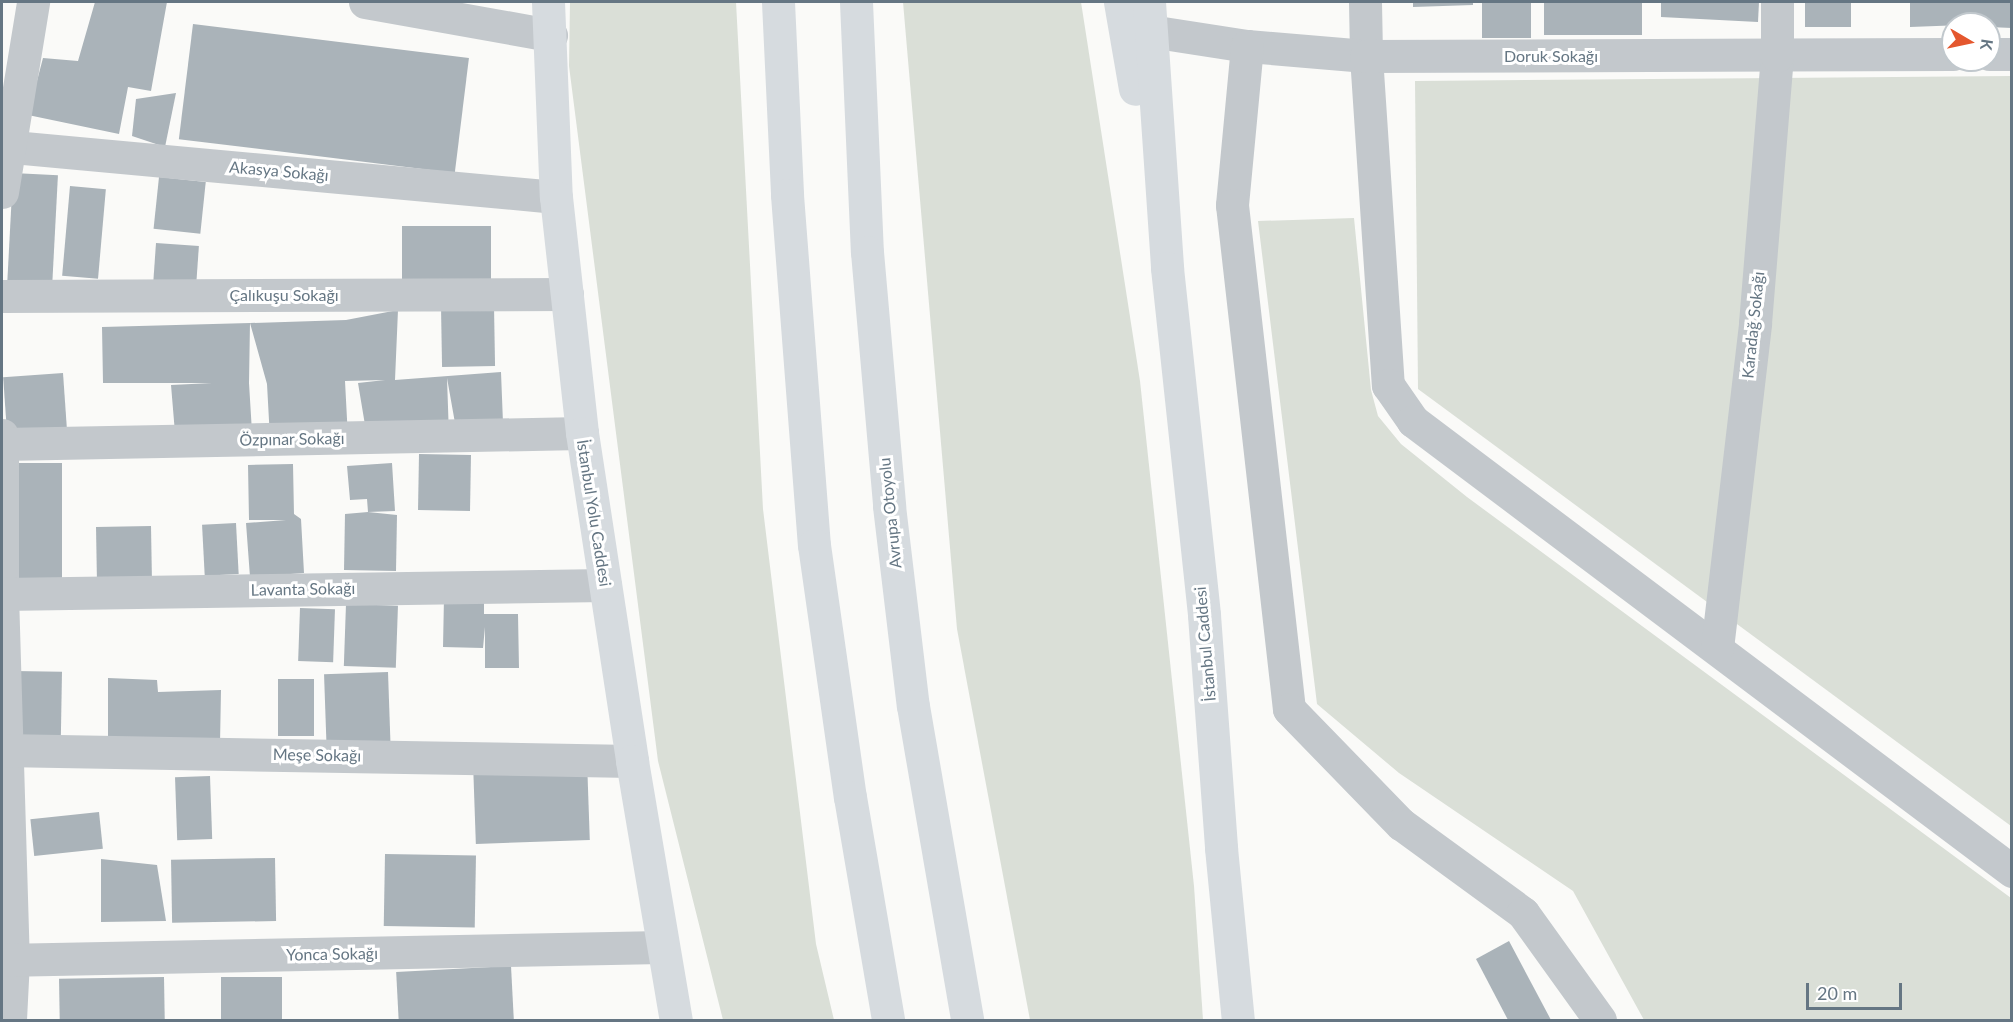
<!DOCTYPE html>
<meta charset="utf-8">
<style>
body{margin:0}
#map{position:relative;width:2013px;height:1022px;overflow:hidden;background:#fafaf8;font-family:Lato,sans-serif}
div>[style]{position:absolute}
.green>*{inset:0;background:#dadfd7}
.building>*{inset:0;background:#aab3b9;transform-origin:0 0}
.minor>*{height:33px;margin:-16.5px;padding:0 16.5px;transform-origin:16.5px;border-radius:16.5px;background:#c3c8cc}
.major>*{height:33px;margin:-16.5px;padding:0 16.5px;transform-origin:16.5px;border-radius:16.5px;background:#d6dbdf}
.highway>*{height:33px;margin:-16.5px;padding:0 16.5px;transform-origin:16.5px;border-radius:16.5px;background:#d6dbdf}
span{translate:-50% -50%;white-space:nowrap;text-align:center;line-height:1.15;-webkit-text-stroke:6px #fff;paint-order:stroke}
.street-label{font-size:16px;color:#657683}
.frame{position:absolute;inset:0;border:3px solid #657683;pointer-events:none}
.north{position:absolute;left:1941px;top:12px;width:60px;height:60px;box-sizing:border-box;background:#fff;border:2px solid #c1c8cd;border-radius:50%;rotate:99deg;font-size:16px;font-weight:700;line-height:24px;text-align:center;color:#657683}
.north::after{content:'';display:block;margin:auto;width:21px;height:27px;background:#e4572e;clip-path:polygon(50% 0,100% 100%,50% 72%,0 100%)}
.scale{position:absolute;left:1806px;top:983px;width:96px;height:27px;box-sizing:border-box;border:3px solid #657683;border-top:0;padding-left:8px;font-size:18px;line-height:21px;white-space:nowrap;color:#657683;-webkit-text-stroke:4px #fff;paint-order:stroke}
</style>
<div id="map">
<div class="green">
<div style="clip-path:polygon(570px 2px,736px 2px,763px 509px,816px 944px,834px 1020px,723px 1020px,658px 761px,569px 66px)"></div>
<div style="clip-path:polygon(903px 2px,1081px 2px,1140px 381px,1194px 886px,1203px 1020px,1030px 1020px,957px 629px)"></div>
<div style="clip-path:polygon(2011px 76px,2011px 826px,1418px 389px,1415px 81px)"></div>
<div style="clip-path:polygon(1354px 218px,1371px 390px,1378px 416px,1401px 444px,1467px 497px,2011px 898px,2011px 1020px,1644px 1020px,1573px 891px,1399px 773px,1317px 704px,1258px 221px)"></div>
</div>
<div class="building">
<div style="clip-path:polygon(95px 2px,167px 2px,151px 91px,128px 87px,119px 134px,28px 115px,43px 58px,78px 61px)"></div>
<div style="clip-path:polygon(1413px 2px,1473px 2px,1473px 5px,1413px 7px)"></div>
<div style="left:1482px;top:2px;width:49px;height:36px"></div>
<div style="left:1544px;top:2px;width:98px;height:33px"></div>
<div style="clip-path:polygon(1661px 2px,1759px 2px,1758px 22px,1661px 17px)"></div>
<div style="left:1805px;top:2px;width:46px;height:25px"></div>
<div style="clip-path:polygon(1910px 2px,2012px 2px,2012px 28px,1989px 27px,1989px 24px,1910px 27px)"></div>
<div style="left:193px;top:24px;width:278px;height:116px;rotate:7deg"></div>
<div style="clip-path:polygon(176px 93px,165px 147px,132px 136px,136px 99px)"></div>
<div style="left:13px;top:173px;width:45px;height:109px;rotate:3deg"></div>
<div style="left:159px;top:177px;width:47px;height:52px;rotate:6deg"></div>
<div style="left:70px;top:186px;width:36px;height:90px;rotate:5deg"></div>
<div style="left:491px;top:226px;width:53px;height:89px;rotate:90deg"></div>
<div style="left:156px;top:243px;width:43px;height:41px;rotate:4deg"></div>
<div style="left:494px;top:306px;width:60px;height:53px;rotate:89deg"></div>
<div style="clip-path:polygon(398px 310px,395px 380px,501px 372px,503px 423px,455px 423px,447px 378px,449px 436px,367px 437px,358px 383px,385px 380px,345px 381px,348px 438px,270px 439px,267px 384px,250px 323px,346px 320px)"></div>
<div style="clip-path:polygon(250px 323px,249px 383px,252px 432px,175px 433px,171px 385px,212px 383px,103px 383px,102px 327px)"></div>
<div style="left:63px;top:373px;width:60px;height:60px;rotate:86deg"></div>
<div style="left:419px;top:454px;width:52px;height:56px;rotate:1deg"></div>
<div style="left:12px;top:463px;width:50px;height:115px"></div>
<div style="clip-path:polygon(392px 463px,395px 511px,368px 512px,367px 499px,350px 500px,347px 466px)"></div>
<div style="clip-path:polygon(293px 464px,294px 514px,301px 519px,304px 573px,250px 577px,246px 523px,286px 520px,249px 520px,248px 465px)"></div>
<div style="clip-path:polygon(368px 512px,397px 515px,396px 571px,344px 570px,345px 514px)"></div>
<div style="left:236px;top:523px;width:51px;height:34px;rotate:87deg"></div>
<div style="left:151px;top:526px;width:52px;height:55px;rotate:89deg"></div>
<div style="clip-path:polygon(444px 597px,484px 598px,484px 614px,518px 614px,519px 668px,485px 668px,485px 627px,483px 648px,443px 647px)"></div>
<div style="left:346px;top:604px;width:52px;height:62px;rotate:2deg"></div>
<div style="left:300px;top:608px;width:35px;height:53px;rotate:2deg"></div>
<div style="left:14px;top:671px;width:48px;height:68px;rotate:1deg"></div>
<div style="left:388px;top:672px;width:72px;height:64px;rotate:88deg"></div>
<div style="clip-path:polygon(108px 678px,157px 680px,158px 692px,221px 690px,220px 744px,108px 745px)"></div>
<div style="left:314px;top:679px;width:57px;height:36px;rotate:90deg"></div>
<div style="left:587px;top:760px;width:80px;height:114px;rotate:88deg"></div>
<div style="left:210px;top:776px;width:63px;height:35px;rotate:88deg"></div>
<div style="left:99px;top:812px;width:37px;height:69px;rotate:84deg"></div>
<div style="left:385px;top:854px;width:91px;height:72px;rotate:1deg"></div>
<div style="left:275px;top:858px;width:63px;height:104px;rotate:89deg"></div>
<div style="clip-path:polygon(101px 859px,157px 865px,166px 921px,101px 922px)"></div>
<div style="clip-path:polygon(1509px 941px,1551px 1020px,1508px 1020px,1476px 959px)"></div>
<div style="left:511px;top:966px;width:54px;height:115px;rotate:87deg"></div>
<div style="left:164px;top:977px;width:43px;height:105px;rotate:89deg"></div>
<div style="left:282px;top:977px;width:43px;height:61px;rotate:90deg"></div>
</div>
<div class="minor">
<div style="left:365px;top:2px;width:189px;rotate:10.1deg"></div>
<div style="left:1365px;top:2px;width:54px;rotate:88.9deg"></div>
<div style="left:1366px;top:56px;width:330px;rotate:86.2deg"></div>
<div style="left:1388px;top:385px;width:44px;rotate:55.2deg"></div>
<div style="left:1413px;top:421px;width:749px;rotate:36.92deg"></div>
<div style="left:1150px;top:31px;width:98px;rotate:8.8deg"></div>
<div style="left:1247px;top:46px;width:119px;rotate:4.8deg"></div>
<div style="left:1366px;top:56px;width:587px;rotate:-0.2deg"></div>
<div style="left:1247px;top:46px;width:160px;rotate:95.4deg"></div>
<div style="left:1232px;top:205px;width:507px;rotate:83.55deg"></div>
<div style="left:1289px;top:709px;width:161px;rotate:45.8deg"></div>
<div style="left:1401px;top:824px;width:151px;rotate:36.1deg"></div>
<div style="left:1523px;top:913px;width:132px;rotate:54.3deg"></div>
<div style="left:1989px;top:54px;width:23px"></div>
<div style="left:2px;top:146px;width:556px;rotate:5.26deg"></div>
<div style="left:2px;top:192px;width:193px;rotate:-80.7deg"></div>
<div style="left:2px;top:296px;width:565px;rotate:-0.2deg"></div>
<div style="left:2px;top:435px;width:159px;rotate:90deg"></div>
<div style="left:2px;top:594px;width:366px;rotate:88.3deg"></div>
<div style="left:13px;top:960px;width:60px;rotate:92.9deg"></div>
<div style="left:2px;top:444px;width:580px;rotate:-1.09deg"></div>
<div style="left:2px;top:594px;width:603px;rotate:-0.86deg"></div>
<div style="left:1717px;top:648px;width:327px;rotate:-83.3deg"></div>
<div style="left:1755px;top:323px;width:268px;rotate:-85.3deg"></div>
<div style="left:1777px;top:56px;width:54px;rotate:-90deg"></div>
<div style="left:2px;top:750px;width:630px;rotate:1deg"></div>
<div style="left:2px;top:960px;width:660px;rotate:-1.13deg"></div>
</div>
<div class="major">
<div style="left:548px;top:2px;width:195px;rotate:87.7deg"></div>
<div style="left:556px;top:197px;width:237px;rotate:83.7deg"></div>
<div style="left:582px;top:433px;width:332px;rotate:81.3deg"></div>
<div style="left:632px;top:761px;width:263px;rotate:80.4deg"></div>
<div style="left:1120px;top:2px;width:88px;rotate:80.2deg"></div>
<div style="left:1149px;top:2px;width:267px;rotate:86.1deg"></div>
<div style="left:1167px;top:268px;width:349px;rotate:83.9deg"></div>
<div style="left:1204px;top:615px;width:234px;rotate:85.8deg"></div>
<div style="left:1221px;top:848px;width:173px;rotate:84.4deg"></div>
</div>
<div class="highway">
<div style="left:778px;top:2px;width:193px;rotate:87.3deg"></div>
<div style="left:787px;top:195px;width:351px;rotate:85.6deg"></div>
<div style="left:814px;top:545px;width:255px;rotate:81.9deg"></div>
<div style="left:850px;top:797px;width:226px;rotate:80.3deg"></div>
<div style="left:856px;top:2px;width:250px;rotate:87.5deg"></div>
<div style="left:867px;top:252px;width:255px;rotate:85deg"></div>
<div style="left:889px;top:506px;width:201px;rotate:83.2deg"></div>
<div style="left:913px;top:706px;width:319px;rotate:80.2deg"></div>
</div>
<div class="street-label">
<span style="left:1551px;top:56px">Doruk Sokağı</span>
<span style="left:279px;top:171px;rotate:5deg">Akasya Sokağı</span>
<span style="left:284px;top:295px">Çalıkuşu Sokağı</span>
<span style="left:1753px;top:325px;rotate:-84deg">Karadağ Sokağı</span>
<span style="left:292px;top:439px;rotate:-1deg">Özpınar Sokağı</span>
<span style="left:594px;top:513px;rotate:81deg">İstanbul Yolu Caddesi</span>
<span style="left:890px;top:513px;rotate:-96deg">Avrupa Otoyolu</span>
<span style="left:303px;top:589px;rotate:-1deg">Lavanta Sokağı</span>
<span style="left:1205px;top:644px;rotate:-95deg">İstanbul Caddesi</span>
<span style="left:317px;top:755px;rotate:1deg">Meşe Sokağı</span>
<span style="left:332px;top:954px;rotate:-1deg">Yonca Sokağı</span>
</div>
<div class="frame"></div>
<div class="north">K</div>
<div class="scale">20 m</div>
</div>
